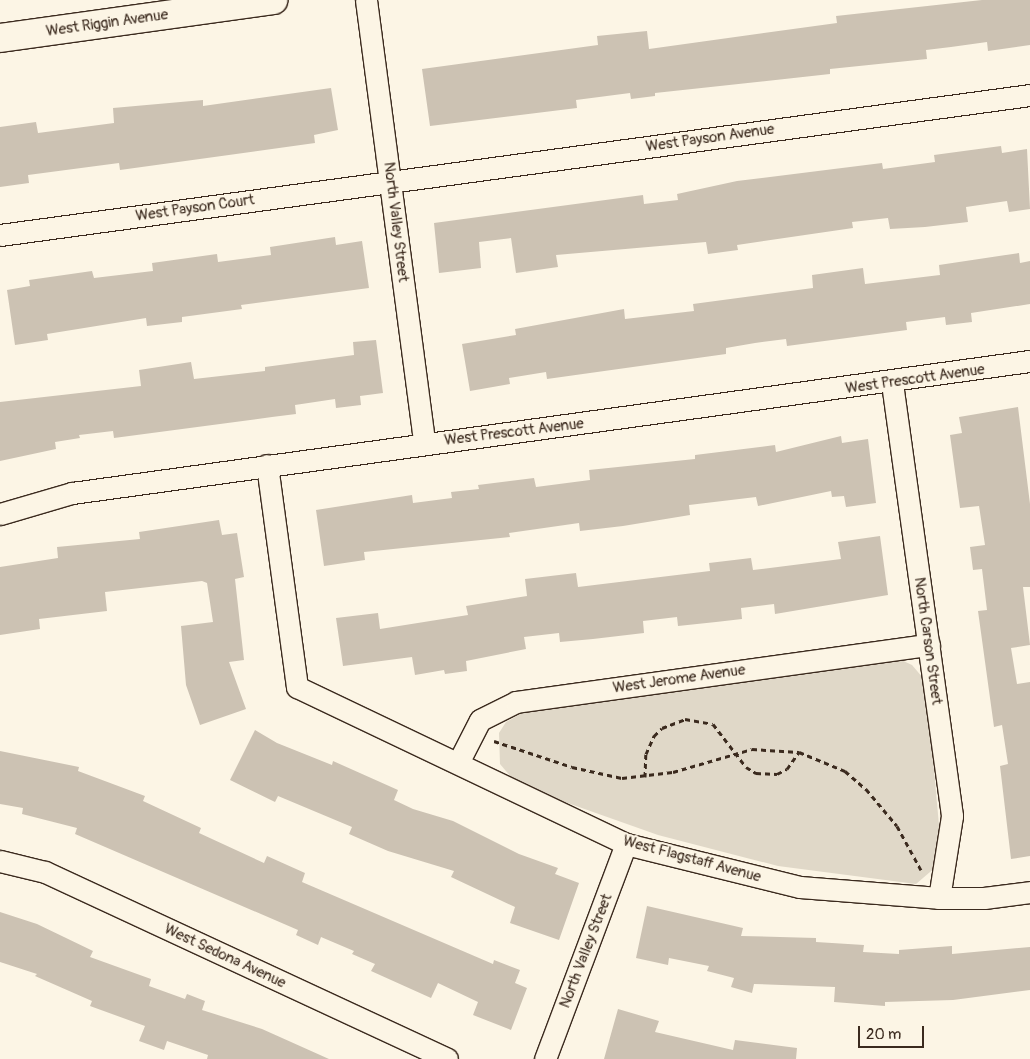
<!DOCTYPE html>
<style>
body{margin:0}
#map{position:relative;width:1030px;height:1059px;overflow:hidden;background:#fcf5e5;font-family:Pangolin,sans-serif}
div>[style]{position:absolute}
.green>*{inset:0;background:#e0d8c8}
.building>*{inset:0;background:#ccc2b3}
.path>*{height:3px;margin-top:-1.5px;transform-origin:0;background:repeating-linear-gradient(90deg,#3b2a1e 0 5px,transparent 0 9px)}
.roads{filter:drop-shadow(1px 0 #3b2a1e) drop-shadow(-1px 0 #3b2a1e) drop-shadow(0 1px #3b2a1e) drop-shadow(0 -1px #3b2a1e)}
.minor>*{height:21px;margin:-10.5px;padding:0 10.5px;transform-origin:10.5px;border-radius:10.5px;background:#fcf5e5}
.major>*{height:28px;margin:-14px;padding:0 14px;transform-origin:14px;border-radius:14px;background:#fcf5e5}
span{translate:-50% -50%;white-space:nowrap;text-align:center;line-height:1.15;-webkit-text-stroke:4px #fcf5e5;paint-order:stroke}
.street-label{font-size:15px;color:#3b2a1e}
.scale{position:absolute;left:858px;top:1026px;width:66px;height:22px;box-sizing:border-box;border:2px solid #3b2a1e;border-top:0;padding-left:6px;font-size:15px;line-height:18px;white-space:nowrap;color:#3b2a1e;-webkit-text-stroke:4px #fcf5e5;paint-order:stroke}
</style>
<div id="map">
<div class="green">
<div style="clip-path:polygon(899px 659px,912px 665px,923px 678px,927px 691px,941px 848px,937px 866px,916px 884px,778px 866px,658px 835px,562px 801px,511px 777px,500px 764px,499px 733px,506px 722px,524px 712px)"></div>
</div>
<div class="building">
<div style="clip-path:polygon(982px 0,1030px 0,1030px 45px,988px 51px,987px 42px,951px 47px,926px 50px,927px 59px,830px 69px,830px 74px,655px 93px,655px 96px,631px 99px,630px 93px,576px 100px,577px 108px,430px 126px,422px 69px,598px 45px,597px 36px,647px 31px,649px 49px,837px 23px,836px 16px)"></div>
<div style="clip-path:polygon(331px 88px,338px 130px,314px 135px,315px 143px,120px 170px,119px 163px,28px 175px,29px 183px,0 187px,0 127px,36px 122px,38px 133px,114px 123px,113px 108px,203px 100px,203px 106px)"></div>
<div style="clip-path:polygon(1001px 146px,1002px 153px,1027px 149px,1030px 209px,1009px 212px,1007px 201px,966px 207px,968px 222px,925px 227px,890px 229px,888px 218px,852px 222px,853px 228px,737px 245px,738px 250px,708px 254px,706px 242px,556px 255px,558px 267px,516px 273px,511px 238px,479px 242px,481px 268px,439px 273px,434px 223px,643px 195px,644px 204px,678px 200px,677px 194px,737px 181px,882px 163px,883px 169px,935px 162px,934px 155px)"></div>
<div style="clip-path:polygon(335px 237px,336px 245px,362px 241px,369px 288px,241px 305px,242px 309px,182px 317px,182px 322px,147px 326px,146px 318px,47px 334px,48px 340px,15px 345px,7px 290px,30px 286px,29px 280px,92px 271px,94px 278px,153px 271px,152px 263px,217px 254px,218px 262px,271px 255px,270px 247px)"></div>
<div style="clip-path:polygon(1019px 253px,1020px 263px,1030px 261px,1030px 304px,971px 313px,972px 322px,946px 325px,945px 317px,906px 322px,907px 330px,787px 346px,786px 339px,755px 343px,726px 348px,726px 354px,547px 379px,546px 372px,509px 378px,510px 384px,470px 391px,462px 344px,516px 335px,515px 329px,624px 309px,625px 319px,694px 311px,693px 304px,813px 288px,812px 275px,863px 268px,865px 284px,940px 275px,939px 265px)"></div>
<div style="clip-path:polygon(376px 340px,383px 393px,360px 396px,361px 405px,336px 408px,335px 399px,295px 405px,296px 414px,272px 417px,114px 438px,113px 431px,79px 435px,80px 438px,55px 442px,56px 449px,0 461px,0 402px,141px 386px,139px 370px,191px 362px,194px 379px,265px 371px,265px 367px,354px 355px,353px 342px)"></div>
<div style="clip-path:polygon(1018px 407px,1030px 504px,1030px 587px,1023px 587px,1030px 645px,1011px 648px,1017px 684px,1030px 682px,1030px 856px,1011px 859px,1000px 766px,1008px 764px,1002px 725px,994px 727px,978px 611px,987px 610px,982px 569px,973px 570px,970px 547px,985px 545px,979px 506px,960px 508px,950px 435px,962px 433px,959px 417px)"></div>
<div style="clip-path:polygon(841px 436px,842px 443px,868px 439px,876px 503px,846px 507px,844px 496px,832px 497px,831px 491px,758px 506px,756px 497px,689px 505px,690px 515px,623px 526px,580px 531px,579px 523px,509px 533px,510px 537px,364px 552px,365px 560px,324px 566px,316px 510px,412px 495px,413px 503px,452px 498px,451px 492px,479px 489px,478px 485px,534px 478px,536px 487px,590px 480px,589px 470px,695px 459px,695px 455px,775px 445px,776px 452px)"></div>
<div style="clip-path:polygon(219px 520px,222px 535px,237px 533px,244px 577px,235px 579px,244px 660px,229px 662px,246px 709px,200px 725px,186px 685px,181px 626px,213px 622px,207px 583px,202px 581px,105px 592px,107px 611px,39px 619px,40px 629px,0 635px,0 567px,58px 558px,57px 547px,140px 539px,139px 532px)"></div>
<div style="clip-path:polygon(880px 536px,888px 595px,775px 614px,774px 604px,741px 608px,742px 619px,716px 622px,678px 626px,677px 617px,643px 621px,644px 633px,593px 639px,560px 642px,559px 633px,524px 637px,526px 649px,466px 661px,467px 671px,445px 674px,444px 670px,415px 675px,412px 657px,343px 666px,336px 618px,378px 613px,380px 629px,468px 615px,466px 606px,527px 596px,525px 579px,576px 573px,578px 587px,710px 571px,709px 563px,751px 558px,753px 570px,841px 559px,838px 542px)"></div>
<div style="clip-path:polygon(255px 730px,277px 743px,332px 765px,333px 761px,398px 790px,394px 800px,413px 809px,453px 821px,519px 854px,558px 868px,555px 874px,579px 883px,559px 940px,510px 923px,515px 907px,451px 877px,454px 871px,388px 851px,349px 834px,352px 827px,278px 796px,275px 802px,230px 780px)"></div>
<div style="clip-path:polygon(0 751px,79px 767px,78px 771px,145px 796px,143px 801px,201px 828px,199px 833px,264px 863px,267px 856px,305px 873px,302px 882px,493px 964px,494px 960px,520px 970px,515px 983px,527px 988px,511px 1030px,473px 1015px,478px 1002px,438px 983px,431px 998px,371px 971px,375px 964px,352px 954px,354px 951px,321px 937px,318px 945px,296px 935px,298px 930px,75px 834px,77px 828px,22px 814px,23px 808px,0 804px)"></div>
<div style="clip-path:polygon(647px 906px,743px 928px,741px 936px,816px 938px,816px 942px,864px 945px,863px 952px,899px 954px,899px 950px,952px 946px,952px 954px,1030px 947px,1030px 990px,953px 1000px,885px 1002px,885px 1006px,834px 1002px,835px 987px,754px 984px,752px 993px,731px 987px,734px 978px,707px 971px,709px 966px,669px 958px,668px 965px,636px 958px)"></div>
<div style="clip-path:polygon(0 912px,37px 924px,93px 951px,90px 957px,151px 979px,149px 986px,185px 999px,187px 994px,205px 1001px,202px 1010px,262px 1029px,329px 1059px,207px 1059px,208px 1055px,167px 1041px,164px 1050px,139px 1041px,145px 1026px,90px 1006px,92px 1001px,35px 976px,37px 974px,0 962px)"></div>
<div style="clip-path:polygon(618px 1009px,659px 1021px,655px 1032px,733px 1050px,735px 1040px,797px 1048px,796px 1059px,604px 1059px)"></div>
</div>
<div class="path">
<div style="left:494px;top:741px;width:82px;rotate:18.4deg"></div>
<div style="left:572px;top:767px;width:51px;rotate:12.4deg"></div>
<div style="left:622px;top:778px;width:51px;rotate:-6.7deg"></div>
<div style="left:673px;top:772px;width:82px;rotate:-16.2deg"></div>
<div style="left:752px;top:749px;width:47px;rotate:3.7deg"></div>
<div style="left:799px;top:752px;width:50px;rotate:22.4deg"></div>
<div style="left:845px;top:771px;width:28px;rotate:41deg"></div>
<div style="left:866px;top:789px;width:48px;rotate:50deg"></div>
<div style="left:897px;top:826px;width:50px;rotate:61.4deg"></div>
<div style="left:645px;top:777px;width:23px;rotate:-88deg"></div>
<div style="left:646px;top:754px;width:20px;rotate:-66deg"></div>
<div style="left:654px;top:736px;width:11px;rotate:-45deg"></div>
<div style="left:662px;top:728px;width:25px;rotate:-21deg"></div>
<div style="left:685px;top:719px;width:28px;rotate:10deg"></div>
<div style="left:713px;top:724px;width:54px;rotate:52.5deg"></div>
<div style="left:746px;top:767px;width:12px;rotate:31deg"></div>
<div style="left:756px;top:773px;width:21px;rotate:3deg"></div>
<div style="left:777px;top:774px;width:11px;rotate:-27deg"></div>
<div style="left:787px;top:769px;width:21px;rotate:-55deg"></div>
</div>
<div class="roads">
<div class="minor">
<div style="left:366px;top:0;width:447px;rotate:82.5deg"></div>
<div style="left:0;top:235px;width:1039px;rotate:-7.74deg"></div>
<div style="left:892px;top:383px;width:437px;rotate:82.1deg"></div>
<div style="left:952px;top:816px;width:83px;rotate:99deg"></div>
<div style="left:267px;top:465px;width:224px;rotate:82.3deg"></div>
<div style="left:297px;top:687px;width:365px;rotate:25.5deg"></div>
<div style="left:626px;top:844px;width:179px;rotate:13.9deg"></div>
<div style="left:800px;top:887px;width:139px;rotate:4.5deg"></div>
<div style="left:939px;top:898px;width:45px"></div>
<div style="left:984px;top:898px;width:46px;rotate:-7.4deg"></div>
<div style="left:0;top:514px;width:75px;rotate:-16.3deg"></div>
<div style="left:72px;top:493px;width:967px;rotate:-7.85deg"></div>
<div style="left:458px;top:763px;width:48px;rotate:-62.9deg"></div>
<div style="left:480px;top:720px;width:40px;rotate:-26.6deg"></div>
<div style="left:516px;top:702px;width:417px;rotate:-7.9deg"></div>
<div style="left:0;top:861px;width:46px;rotate:13.7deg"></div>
<div style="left:45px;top:872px;width:443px;rotate:24.9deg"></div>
<div style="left:545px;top:1059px;width:230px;rotate:-69.4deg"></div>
</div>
<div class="major">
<div style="left:0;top:38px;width:276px;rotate:-7.9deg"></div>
</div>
</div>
<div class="street-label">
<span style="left:107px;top:23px;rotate:-8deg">West Riggin Avenue</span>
<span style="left:710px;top:138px;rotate:-8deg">West Payson Avenue</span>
<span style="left:195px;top:208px;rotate:-8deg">West Payson Court</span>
<span style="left:396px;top:222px;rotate:83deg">North Valley Street</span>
<span style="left:915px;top:379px;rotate:-8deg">West Prescott Avenue</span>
<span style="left:514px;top:432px;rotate:-7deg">West Prescott Avenue</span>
<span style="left:928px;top:641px;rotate:82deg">North Carson Street</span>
<span style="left:679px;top:679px;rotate:-8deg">West Jerome Avenue</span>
<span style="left:692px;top:859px;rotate:15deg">West Flagstaff Avenue</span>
<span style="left:586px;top:951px;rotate:-69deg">North Valley Street</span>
<span style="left:225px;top:956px;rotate:25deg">West Sedona Avenue</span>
</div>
<div class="scale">20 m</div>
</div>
